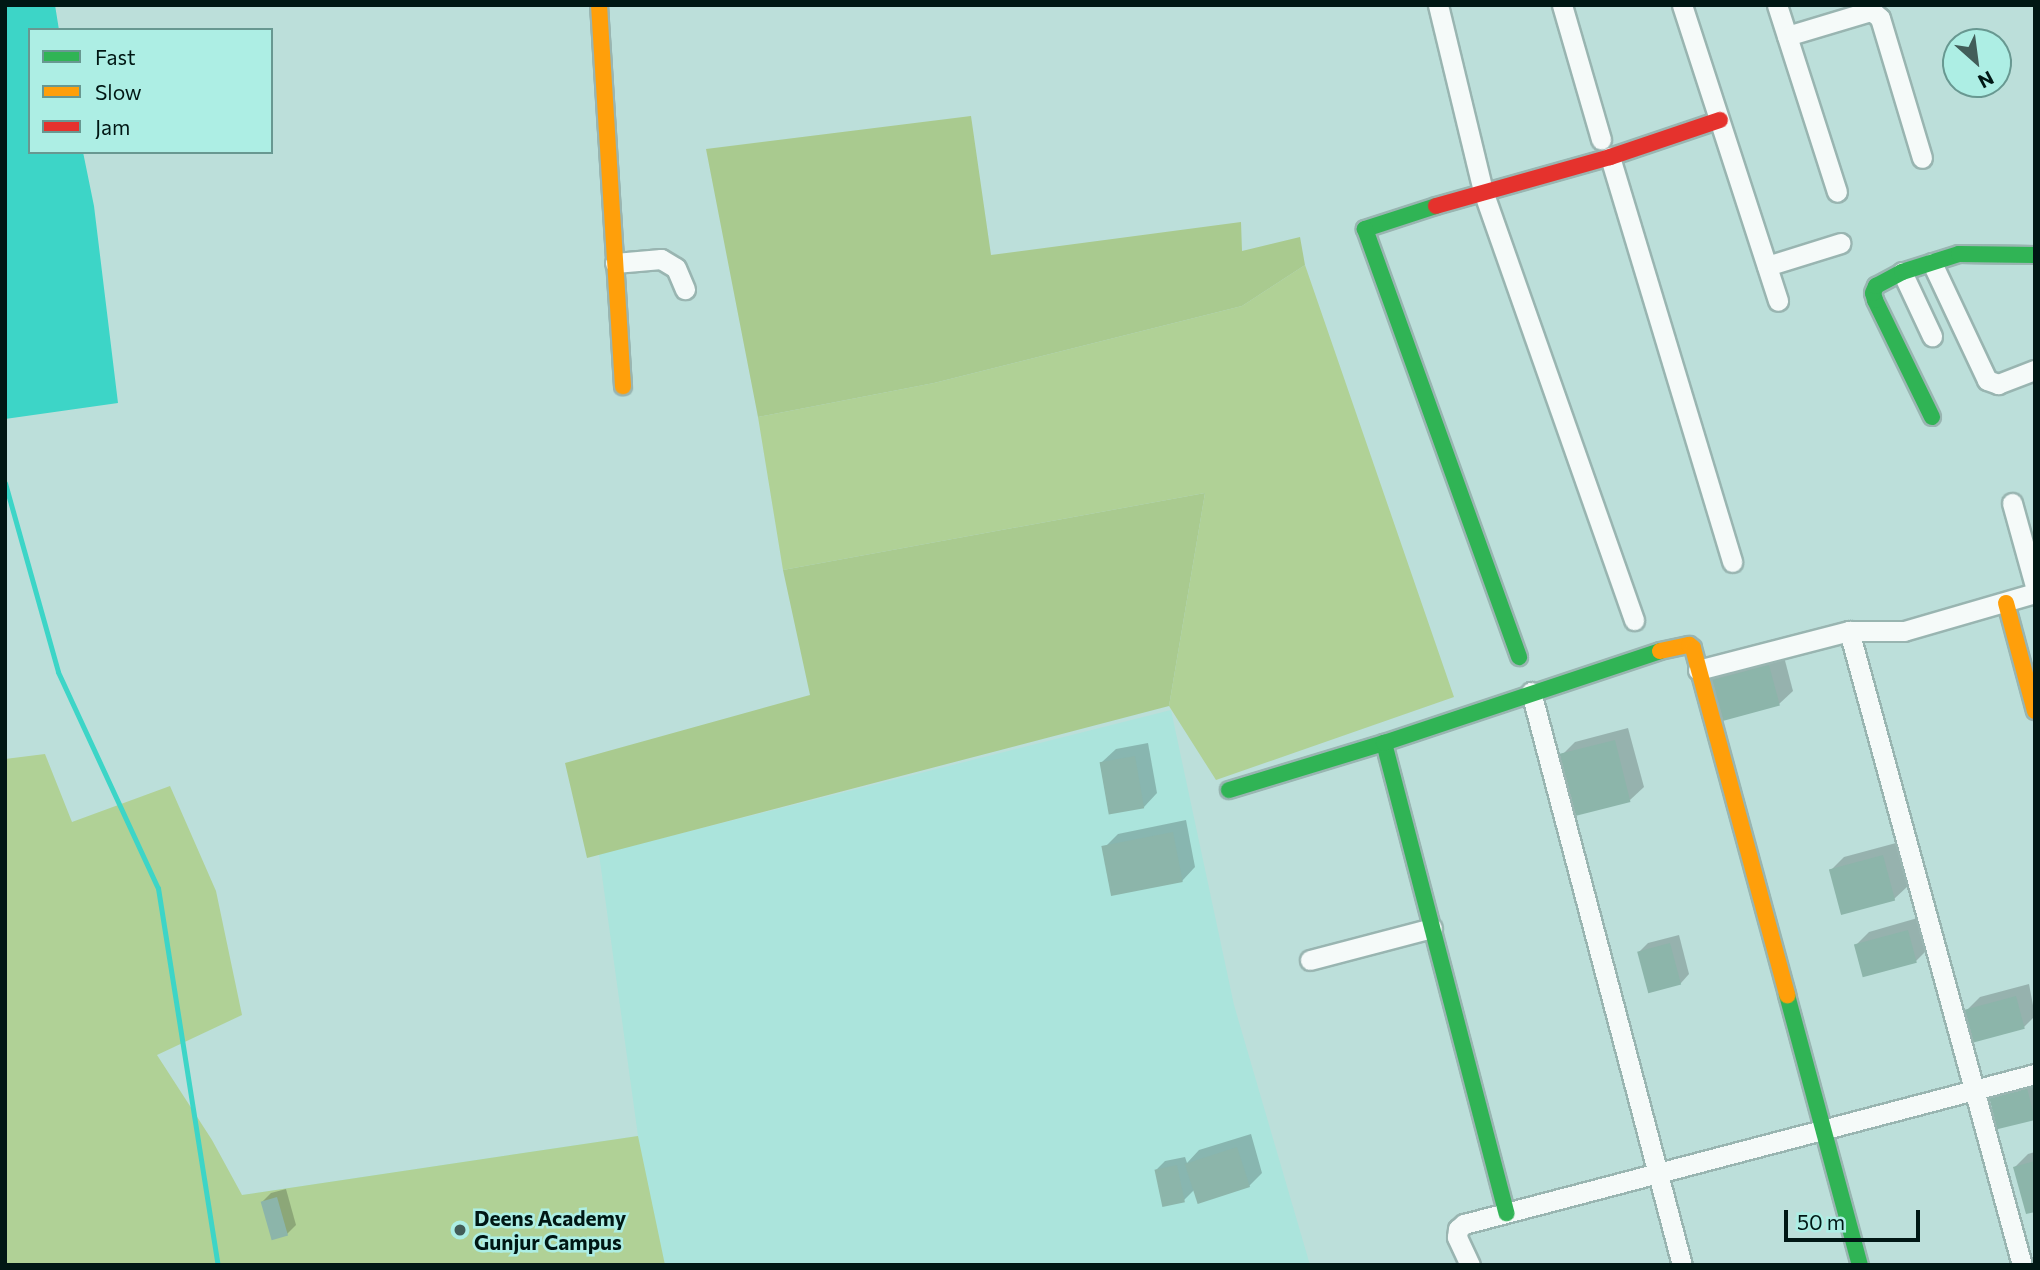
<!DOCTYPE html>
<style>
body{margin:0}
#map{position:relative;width:2040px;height:1270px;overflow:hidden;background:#bcdfda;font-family:Commissioner,sans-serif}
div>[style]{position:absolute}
.built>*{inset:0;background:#abe4dc}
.green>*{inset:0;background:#b0d196}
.forest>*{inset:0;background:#a9ca8f}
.water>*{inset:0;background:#3dd5c7}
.shadow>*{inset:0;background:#0003}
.stream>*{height:5px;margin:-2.5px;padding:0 2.5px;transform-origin:2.5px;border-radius:2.5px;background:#3dd5c7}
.building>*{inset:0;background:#8cb5aa;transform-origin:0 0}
.roads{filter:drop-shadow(2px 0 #99b5b1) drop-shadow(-2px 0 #99b5b1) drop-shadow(0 2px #99b5b1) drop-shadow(0 -2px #99b5b1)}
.street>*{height:19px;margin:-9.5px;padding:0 9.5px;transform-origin:9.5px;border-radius:9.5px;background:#f5faf9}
.fast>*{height:16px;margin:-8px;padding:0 8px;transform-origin:8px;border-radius:8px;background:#30b455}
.slow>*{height:16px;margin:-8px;padding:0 8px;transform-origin:8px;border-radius:8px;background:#ff9f0a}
.jam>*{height:16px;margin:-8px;padding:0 8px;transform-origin:8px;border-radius:8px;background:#e5322d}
.dots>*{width:19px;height:19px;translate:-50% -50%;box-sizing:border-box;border:4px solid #adeee4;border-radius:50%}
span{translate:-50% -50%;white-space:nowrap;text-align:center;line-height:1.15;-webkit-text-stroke:5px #adeee4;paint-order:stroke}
.poi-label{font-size:21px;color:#001714;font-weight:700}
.left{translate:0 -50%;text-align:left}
.frame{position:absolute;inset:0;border:7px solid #001714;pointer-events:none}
.legend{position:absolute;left:28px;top:28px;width:245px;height:126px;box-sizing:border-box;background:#adeee4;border:2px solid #689891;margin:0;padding:9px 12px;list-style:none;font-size:21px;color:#001714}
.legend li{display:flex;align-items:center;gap:14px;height:35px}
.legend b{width:35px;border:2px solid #689891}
.north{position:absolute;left:1942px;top:28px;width:70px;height:70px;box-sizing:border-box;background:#adeee4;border:2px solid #689891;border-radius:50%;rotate:152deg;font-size:19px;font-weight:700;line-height:28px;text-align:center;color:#001714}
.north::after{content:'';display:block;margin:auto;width:24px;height:32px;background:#425d59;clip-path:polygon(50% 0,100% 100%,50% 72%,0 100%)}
.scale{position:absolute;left:1784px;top:1210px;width:136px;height:32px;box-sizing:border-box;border:4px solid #001714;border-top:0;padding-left:9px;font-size:21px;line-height:24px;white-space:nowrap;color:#001714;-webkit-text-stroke:5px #adeee4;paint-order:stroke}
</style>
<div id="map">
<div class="built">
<div style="clip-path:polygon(1171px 710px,1234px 1005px,1310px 1265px,284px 1265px,242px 1195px,638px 1136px,599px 854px)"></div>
</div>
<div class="green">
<div style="clip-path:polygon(1305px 265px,1454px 697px,1216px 780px,1169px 706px,1205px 493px,783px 570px,758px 417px,934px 383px,1242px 306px)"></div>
<div style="clip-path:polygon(45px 754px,72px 822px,170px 786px,216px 891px,242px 1015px,157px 1055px,212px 1140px,242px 1195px,638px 1136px,665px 1265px,5px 1265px,5px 759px)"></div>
</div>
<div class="forest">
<div style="clip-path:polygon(971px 116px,991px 255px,1241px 222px,1242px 251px,1300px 237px,1305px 265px,1242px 306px,934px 383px,758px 417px,706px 149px)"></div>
<div style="clip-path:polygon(1205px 493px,1169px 706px,587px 858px,565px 763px,810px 695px,783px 570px)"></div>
</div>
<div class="water">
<div style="clip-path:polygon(5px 5px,55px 5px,59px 30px,30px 30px,30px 152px,83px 152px,94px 206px,118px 403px,5px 419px)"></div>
</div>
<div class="shadow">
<div style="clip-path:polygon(1783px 653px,1793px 691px,1779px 704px,1709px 682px,1722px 669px)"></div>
<div style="clip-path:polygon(1628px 728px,1644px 787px,1630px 800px,1561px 756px,1575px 742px)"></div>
<div style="clip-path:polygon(1148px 743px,1157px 793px,1144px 807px,1102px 762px,1116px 749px)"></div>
<div style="clip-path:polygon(1186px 820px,1195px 867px,1182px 881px,1104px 848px,1118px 834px)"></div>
<div style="clip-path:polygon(1896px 843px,1908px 886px,1894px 899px,1831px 870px,1844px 857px)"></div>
<div style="clip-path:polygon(1921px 917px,1929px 948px,1916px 961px,1856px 945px,1869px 932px)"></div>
<div style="clip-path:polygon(1679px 935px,1689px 974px,1681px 983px,1650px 991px,1639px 952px,1648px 943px)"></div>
<div style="clip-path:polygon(2029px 984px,2035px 1016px,2024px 1027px,1967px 1010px,1980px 997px)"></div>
<div style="clip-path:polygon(2035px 1078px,2035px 1118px,1999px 1128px,1990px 1095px)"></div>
<div style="clip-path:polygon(1251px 1134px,1262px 1173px,1249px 1186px,1194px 1190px,1184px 1200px,1156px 1170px,1165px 1161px,1185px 1157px,1187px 1163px,1199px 1150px)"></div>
<div style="clip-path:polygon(2035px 1152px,2035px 1210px,2015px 1167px,2028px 1154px)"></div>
<div style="clip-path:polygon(286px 1189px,296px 1225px,287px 1234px,262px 1202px,271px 1193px)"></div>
</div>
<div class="stream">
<div style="left:5px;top:483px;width:196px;rotate:74.3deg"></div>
<div style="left:58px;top:672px;width:238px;rotate:65.2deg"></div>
<div style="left:158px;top:888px;width:382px;rotate:81deg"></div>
</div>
<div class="building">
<div style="left:1769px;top:665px;width:42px;height:64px;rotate:75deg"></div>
<div style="left:1615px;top:740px;width:64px;height:58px;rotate:76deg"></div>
<div style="left:1135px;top:756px;width:53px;height:36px;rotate:80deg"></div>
<div style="left:1173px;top:832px;width:51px;height:73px;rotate:79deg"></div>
<div style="left:1883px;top:855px;width:47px;height:56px;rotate:75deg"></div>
<div style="left:1908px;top:930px;width:34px;height:56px;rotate:75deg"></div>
<div style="left:1670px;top:943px;width:43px;height:34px;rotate:75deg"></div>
<div style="left:2016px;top:996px;width:34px;height:53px;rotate:75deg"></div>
<div style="left:2026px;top:1084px;width:37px;height:39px;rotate:76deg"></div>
<div style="left:1237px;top:1147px;width:42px;height:55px;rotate:72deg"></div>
<div style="clip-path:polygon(2035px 1161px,2035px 1212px,2026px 1214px,2013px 1167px)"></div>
<div style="left:1177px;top:1165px;width:38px;height:23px;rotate:78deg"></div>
<div style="left:277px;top:1197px;width:40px;height:17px;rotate:74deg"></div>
</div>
<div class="roads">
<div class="street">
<div style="left:1438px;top:5px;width:191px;rotate:76.4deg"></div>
<div style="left:1483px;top:191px;width:455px;rotate:70.6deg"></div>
<div style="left:1562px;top:5px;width:140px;rotate:73.8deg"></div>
<div style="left:1682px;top:5px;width:311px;rotate:72deg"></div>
<div style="left:1777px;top:5px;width:196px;rotate:72.2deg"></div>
<div style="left:1787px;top:36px;width:84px;rotate:-16.7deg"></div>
<div style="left:1867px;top:12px;width:6px"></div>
<div style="left:1873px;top:12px;width:9px;rotate:41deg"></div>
<div style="left:1880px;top:18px;width:146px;rotate:73.3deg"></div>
<div style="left:1610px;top:157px;width:423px;rotate:73.2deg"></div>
<div style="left:615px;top:263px;width:46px;rotate:-5deg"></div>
<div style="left:661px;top:259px;width:17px;rotate:31deg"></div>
<div style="left:676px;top:268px;width:23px;rotate:67deg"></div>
<div style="left:1932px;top:263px;width:129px;rotate:64.8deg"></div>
<div style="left:1987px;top:380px;width:12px;rotate:20deg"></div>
<div style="left:1998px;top:384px;width:40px;rotate:-21deg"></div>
<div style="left:1767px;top:266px;width:77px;rotate:-17.3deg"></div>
<div style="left:1902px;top:272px;width:71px;rotate:64.9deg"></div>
<div style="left:2012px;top:503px;width:86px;rotate:74.5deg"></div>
<div style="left:1849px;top:631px;width:657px;rotate:74.74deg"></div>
<div style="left:1698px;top:670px;width:156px;rotate:-14.5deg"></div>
<div style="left:1849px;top:631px;width:55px"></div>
<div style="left:1904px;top:631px;width:136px;rotate:-16.2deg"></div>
<div style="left:1531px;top:692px;width:593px;rotate:75.24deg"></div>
<div style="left:1310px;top:960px;width:126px;rotate:-14.7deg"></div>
<div style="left:1470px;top:1265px;width:31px;rotate:-115deg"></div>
<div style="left:1457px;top:1237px;width:8px;rotate:-83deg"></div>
<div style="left:1458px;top:1229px;width:8px;rotate:-40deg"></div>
<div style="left:1464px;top:1224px;width:590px;rotate:-14.72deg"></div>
</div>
<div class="fast">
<div style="left:1436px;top:206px;width:75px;rotate:162.1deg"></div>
<div style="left:1365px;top:229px;width:455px;rotate:70.2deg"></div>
<div style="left:1932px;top:417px;width:130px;rotate:-116deg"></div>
<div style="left:1875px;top:300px;width:7px;rotate:-106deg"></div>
<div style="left:1873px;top:293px;width:8px;rotate:-67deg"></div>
<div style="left:1876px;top:286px;width:30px;rotate:-28deg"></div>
<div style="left:1902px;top:272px;width:60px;rotate:-17.5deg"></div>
<div style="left:1959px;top:254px;width:76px;rotate:0.8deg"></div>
<div style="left:1384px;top:743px;width:486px;rotate:75.4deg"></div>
<div style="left:1229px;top:790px;width:162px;rotate:-16.9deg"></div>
<div style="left:1384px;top:743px;width:291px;rotate:-18.4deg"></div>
<div style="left:1787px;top:995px;width:280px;rotate:74.9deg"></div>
</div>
<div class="slow">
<div style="left:599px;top:5px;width:382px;rotate:86.4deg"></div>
<div style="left:2006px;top:603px;width:112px;rotate:75deg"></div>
<div style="left:1660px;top:651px;width:30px;rotate:-12deg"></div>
<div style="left:1689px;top:645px;width:5px;rotate:37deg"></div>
<div style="left:1693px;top:648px;width:360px;rotate:74.8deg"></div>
</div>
<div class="jam">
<div style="left:1436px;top:206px;width:181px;rotate:-15.7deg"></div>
<div style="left:1610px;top:157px;width:116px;rotate:-18.6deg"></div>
</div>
</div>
<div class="dots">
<div style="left:460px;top:1230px;background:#425d59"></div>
</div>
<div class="poi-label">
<span class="left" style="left:474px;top:1230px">Deens Academy<br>Gunjur Campus</span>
</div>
<div class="frame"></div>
<ul class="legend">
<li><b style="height:9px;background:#30b455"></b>Fast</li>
<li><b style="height:9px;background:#ff9f0a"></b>Slow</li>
<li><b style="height:9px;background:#e5322d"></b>Jam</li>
</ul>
<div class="north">N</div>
<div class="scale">50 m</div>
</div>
